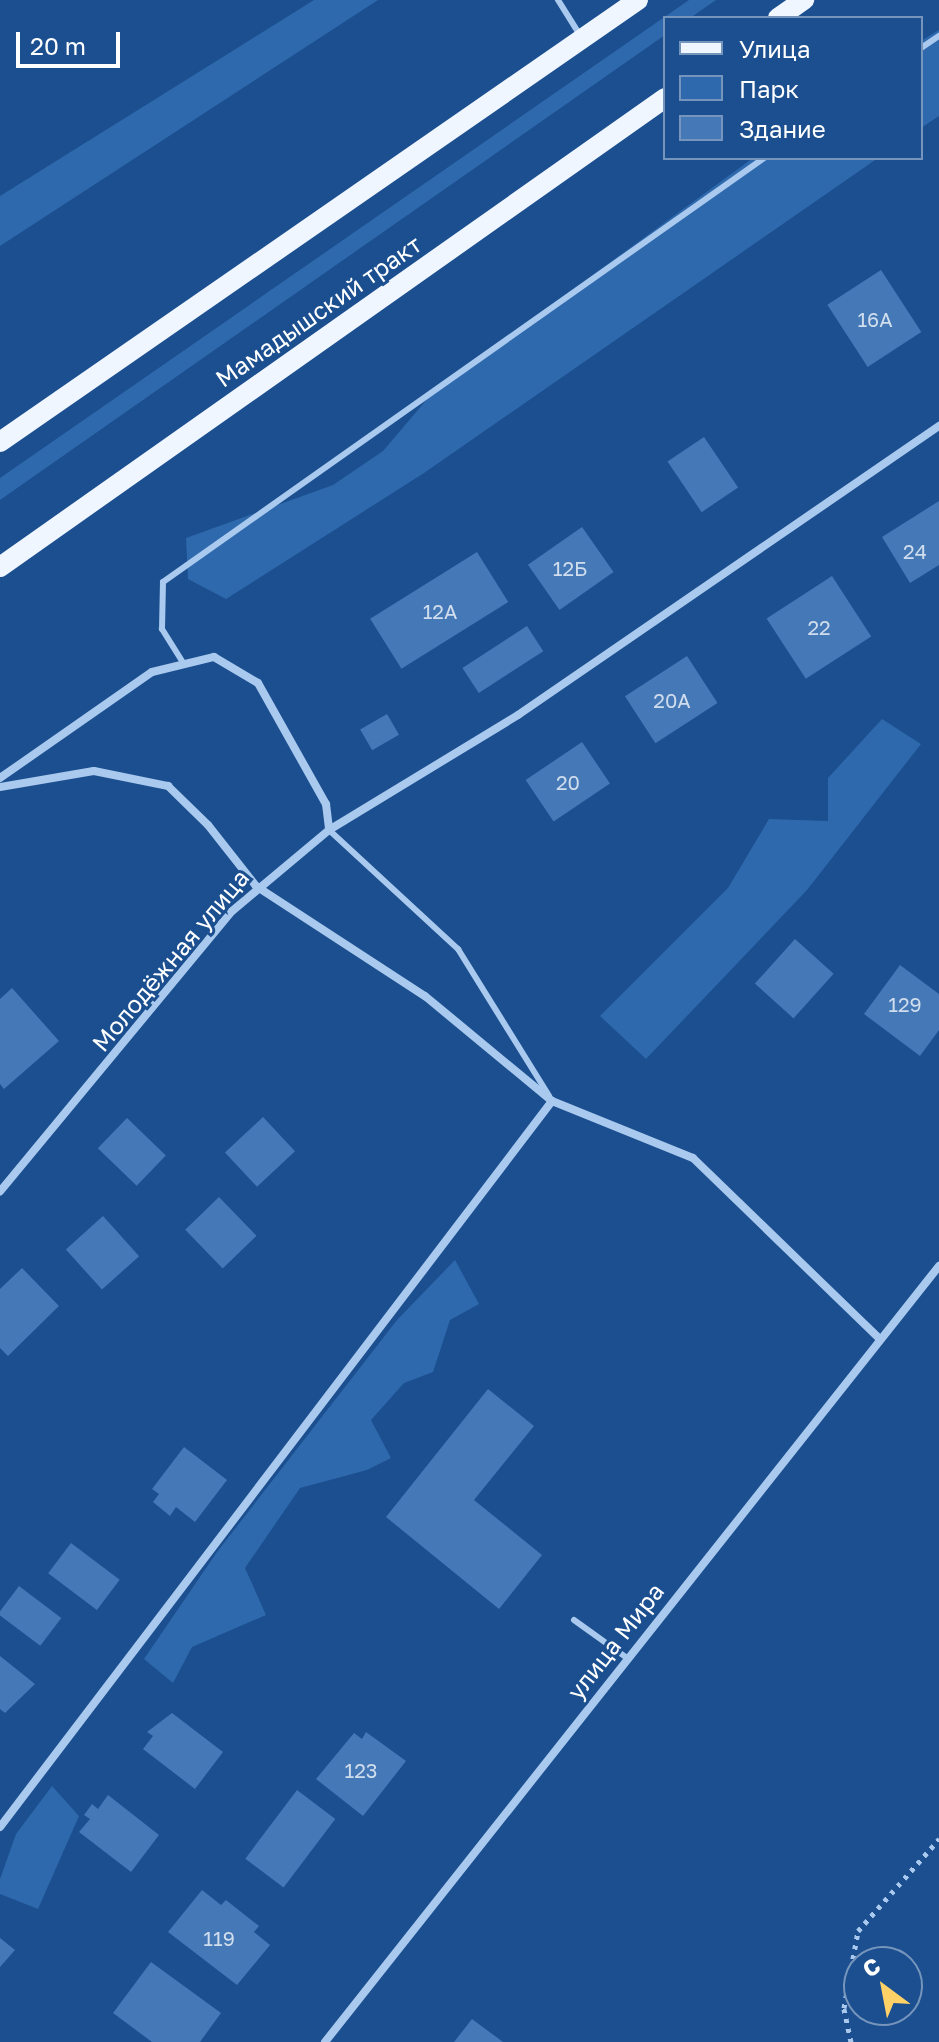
<!DOCTYPE html>
<meta charset="utf-8">
<style>
body{margin:0}
#map{position:relative;width:939px;height:2042px;overflow:hidden;background:#1b4f8f;font-family:"Golos Text",sans-serif}
div>[style]{position:absolute}
.green>*{inset:0;background:#2e69ad}
.building>*{inset:0;background:#4478b7;transform-origin:0 0}
.path>*{height:5px;margin-top:-2.5px;transform-origin:0;background:repeating-linear-gradient(90deg,#a9c9ee 0 4px,transparent 0 10px)}
.lane>*{height:6px;margin:-3px;padding:0 3px;transform-origin:3px;border-radius:3px;background:#a9c9ee}
.street>*{height:8px;margin:-4px;padding:0 4px;transform-origin:4px;border-radius:4px;background:#a9c9ee}
.primary>*{height:20px;margin:-10px;padding:0 10px;transform-origin:10px;border-radius:10px;background:#f0f6ff}
span{translate:-50% -50%;white-space:nowrap;text-align:center;line-height:1.15;-webkit-text-stroke:6px #1b4f8f;paint-order:stroke}
.number-label{font-size:20px;color:#d0dded}
.number-label span{-webkit-text-stroke-width:0}
.street-label{font-size:24px;color:#fff}
.legend{position:absolute;left:663px;top:16px;width:260px;height:144px;box-sizing:border-box;background:#1b4f8f;border:2px solid #7695bc;margin:0;padding:10px 14px;list-style:none;font-size:24px;color:#fff}
.legend li{display:flex;align-items:center;gap:16px;height:40px}
.legend b{width:40px;border:2px solid #7695bc}
.north{position:absolute;left:843px;top:1946px;width:80px;height:80px;box-sizing:border-box;background:#1b4f8f;border:2px solid #7695bc;border-radius:50%;rotate:328deg;font-size:22px;font-weight:700;line-height:32px;text-align:center;color:#fff}
.north::after{content:'';display:block;margin:auto;width:28px;height:36px;background:#ffd166;clip-path:polygon(50% 0,100% 100%,50% 72%,0 100%)}
.scale{position:absolute;left:16px;top:32px;width:104px;height:36px;box-sizing:border-box;border:4px solid #fff;border-top:0;padding-left:10px;font-size:24px;line-height:28px;white-space:nowrap;color:#fff;-webkit-text-stroke:6px #1b4f8f;paint-order:stroke}
</style>
<div id="map">
<div class="green">
<div style="clip-path:polygon(314px 0,378px 0,0 246px,0 196px)"></div>
<div style="clip-path:polygon(689px 0,716px 0,690px 18px,665px 18px,665px 35px,0 500px,0 478px)"></div>
<div style="clip-path:polygon(939px 30px,939px 116px,921px 128px,921px 41px)"></div>
<div style="clip-path:polygon(753px 158px,878px 158px,424px 473px,226px 599px,188px 579px,186px 538px,333px 485px,383px 451px,434px 391px)"></div>
<div style="clip-path:polygon(882px 719px,921px 744px,807px 890px,646px 1059px,600px 1016px,728px 888px,769px 819px,828px 821px,828px 778px)"></div>
<div style="clip-path:polygon(455px 1260px,479px 1304px,450px 1320px,433px 1372px,404px 1383px,371px 1420px,391px 1458px,367px 1470px,300px 1488px,245px 1568px,266px 1615px,192px 1647px,173px 1683px,144px 1659px,217px 1552px,397px 1320px)"></div>
<div style="clip-path:polygon(52px 1786px,79px 1816px,38px 1909px,0 1894px,0 1879px,16px 1834px)"></div>
</div>
<div class="building">
<div style="left:881px;top:270px;width:74px;height:64px;rotate:57deg"></div>
<div style="left:704px;top:437px;width:61px;height:44px;rotate:56deg"></div>
<div style="clip-path:polygon(939px 501px,939px 565px,910px 583px,882px 537px)"></div>
<div style="left:582px;top:527px;width:55px;height:66px;rotate:55deg"></div>
<div style="left:477px;top:552px;width:59px;height:126px;rotate:58deg"></div>
<div style="left:832px;top:576px;width:72px;height:78px;rotate:57deg"></div>
<div style="left:527px;top:626px;width:30px;height:77px;rotate:57deg"></div>
<div style="left:687px;top:656px;width:56px;height:74px;rotate:57deg"></div>
<div style="left:387px;top:714px;width:24px;height:31px;rotate:60deg"></div>
<div style="left:582px;top:742px;width:50px;height:68px;rotate:56deg"></div>
<div style="left:795px;top:939px;width:52px;height:60px;rotate:42deg"></div>
<div style="clip-path:polygon(900px 965px,939px 994px,939px 1030px,920px 1056px,864px 1014px)"></div>
<div style="clip-path:polygon(12px 988px,59px 1041px,4px 1089px,0 1084px,0 999px)"></div>
<div style="left:263px;top:1117px;width:47px;height:52px;rotate:47deg"></div>
<div style="left:127px;top:1118px;width:54px;height:42px;rotate:44deg"></div>
<div style="left:219px;top:1197px;width:54px;height:47px;rotate:46deg"></div>
<div style="left:103px;top:1216px;width:54px;height:50px;rotate:48deg"></div>
<div style="clip-path:polygon(22px 1268px,59px 1306px,8px 1356px,0 1348px,0 1289px)"></div>
<div style="clip-path:polygon(488px 1389px,534px 1426px,474px 1500px,542px 1555px,499px 1609px,386px 1517px)"></div>
<div style="clip-path:polygon(184px 1447px,227px 1480px,195px 1522px,176px 1507px,170px 1516px,153px 1502px,159px 1494px,152px 1489px)"></div>
<div style="left:71px;top:1543px;width:61px;height:38px;rotate:37deg"></div>
<div style="left:19px;top:1586px;width:53px;height:35px;rotate:37deg"></div>
<div style="clip-path:polygon(0 1656px,35px 1684px,5px 1713px,0 1709px)"></div>
<div style="clip-path:polygon(172px 1713px,223px 1752px,195px 1789px,143px 1749px,153px 1736px,147px 1732px)"></div>
<div style="clip-path:polygon(366px 1732px,406px 1761px,363px 1816px,316px 1779px,354px 1733px,362px 1739px)"></div>
<div style="left:297px;top:1790px;width:48px;height:86px;rotate:37deg"></div>
<div style="clip-path:polygon(108px 1795px,159px 1835px,131px 1872px,79px 1832px,90px 1819px,84px 1815px,92px 1804px,98px 1809px)"></div>
<div style="clip-path:polygon(202px 1890px,221px 1905px,226px 1900px,259px 1926px,254px 1932px,270px 1945px,237px 1985px,168px 1932px)"></div>
<div style="clip-path:polygon(0 1938px,15px 1950px,0 1967px)"></div>
<div style="clip-path:polygon(151px 1962px,221px 2013px,200px 2042px,152px 2042px,113px 2013px)"></div>
<div style="clip-path:polygon(472px 2019px,503px 2042px,454px 2042px)"></div>
</div>
<div class="path">
<div style="left:851px;top:2042px;width:35px;rotate:-102deg"></div>
<div style="left:844px;top:2008px;width:78px;rotate:-79.7deg"></div>
<div style="left:858px;top:1931px;width:123px;rotate:-48.6deg"></div>
</div>
<div class="lane">
<div style="left:558px;top:0;width:40px;rotate:58deg"></div>
<div style="left:921px;top:48px;width:22px;rotate:-34deg"></div>
<div style="left:182px;top:661px;width:38px;rotate:-122deg"></div>
<div style="left:162px;top:629px;width:47px;rotate:-88.8deg"></div>
<div style="left:163px;top:582px;width:736px;rotate:-35.2deg"></div>
<div style="left:329px;top:830px;width:176px;rotate:42.7deg"></div>
<div style="left:458px;top:949px;width:173px;rotate:58.2deg"></div>
<div style="left:574px;top:1620px;width:65px;rotate:35.6deg"></div>
</div>
<div class="street">
<div style="left:0;top:778px;width:185px;rotate:-34.9deg"></div>
<div style="left:152px;top:672px;width:64px;rotate:-13.6deg"></div>
<div style="left:214px;top:657px;width:51px;rotate:30.6deg"></div>
<div style="left:258px;top:683px;width:139px;rotate:60.7deg"></div>
<div style="left:326px;top:804px;width:26px;rotate:83deg"></div>
<div style="left:329px;top:830px;width:126px;rotate:140.1deg"></div>
<div style="left:232px;top:911px;width:364px;rotate:129.6deg"></div>
<div style="left:0;top:787px;width:95px;rotate:-9.7deg"></div>
<div style="left:94px;top:771px;width:76px;rotate:11.5deg"></div>
<div style="left:168px;top:786px;width:56px;rotate:44.3deg"></div>
<div style="left:208px;top:825px;width:78px;rotate:51.8deg"></div>
<div style="left:256px;top:886px;width:202px;rotate:33.1deg"></div>
<div style="left:425px;top:996px;width:165px;rotate:39.6deg"></div>
<div style="left:552px;top:1101px;width:152px;rotate:22deg"></div>
<div style="left:693px;top:1158px;width:260px;rotate:44.1deg"></div>
<div style="left:329px;top:830px;width:221px;rotate:-31.3deg"></div>
<div style="left:518px;top:715px;width:511px;rotate:-34.47deg"></div>
<div style="left:0;top:1827px;width:912px;rotate:-52.75deg"></div>
<div style="left:325px;top:2042px;width:990px;rotate:-51.65deg"></div>
</div>
<div class="primary">
<div style="left:778px;top:18px;width:32px;rotate:-35deg"></div>
<div style="left:0;top:442px;width:776px;rotate:-34.71deg"></div>
<div style="left:0;top:567px;width:814px;rotate:-35.19deg"></div>
</div>
<div class="number-label">
<span style="left:875px;top:319px">16А</span>
<span style="left:915px;top:551px">24</span>
<span style="left:570px;top:568px">12Б</span>
<span style="left:440px;top:611px">12А</span>
<span style="left:819px;top:627px">22</span>
<span style="left:672px;top:700px">20А</span>
<span style="left:568px;top:782px">20</span>
<span style="left:905px;top:1004px">129</span>
<span style="left:361px;top:1770px">123</span>
<span style="left:219px;top:1938px">119</span>
</div>
<div class="street-label">
<span style="left:318px;top:311px;rotate:-35deg">Мамадышский тракт</span>
<span style="left:170px;top:960px;rotate:-50deg">Молодёжная улица</span>
<span style="left:615px;top:1641px;rotate:-52deg">улица Мира</span>
</div>
<ul class="legend">
<li><b style="height:10px;background:#f0f6ff"></b>Улица</li>
<li><b style="height:22px;background:#2e69ad"></b>Парк</li>
<li><b style="height:22px;background:#4478b7"></b>Здание</li>
</ul>
<div class="north">С</div>
<div class="scale">20 m</div>
</div>
